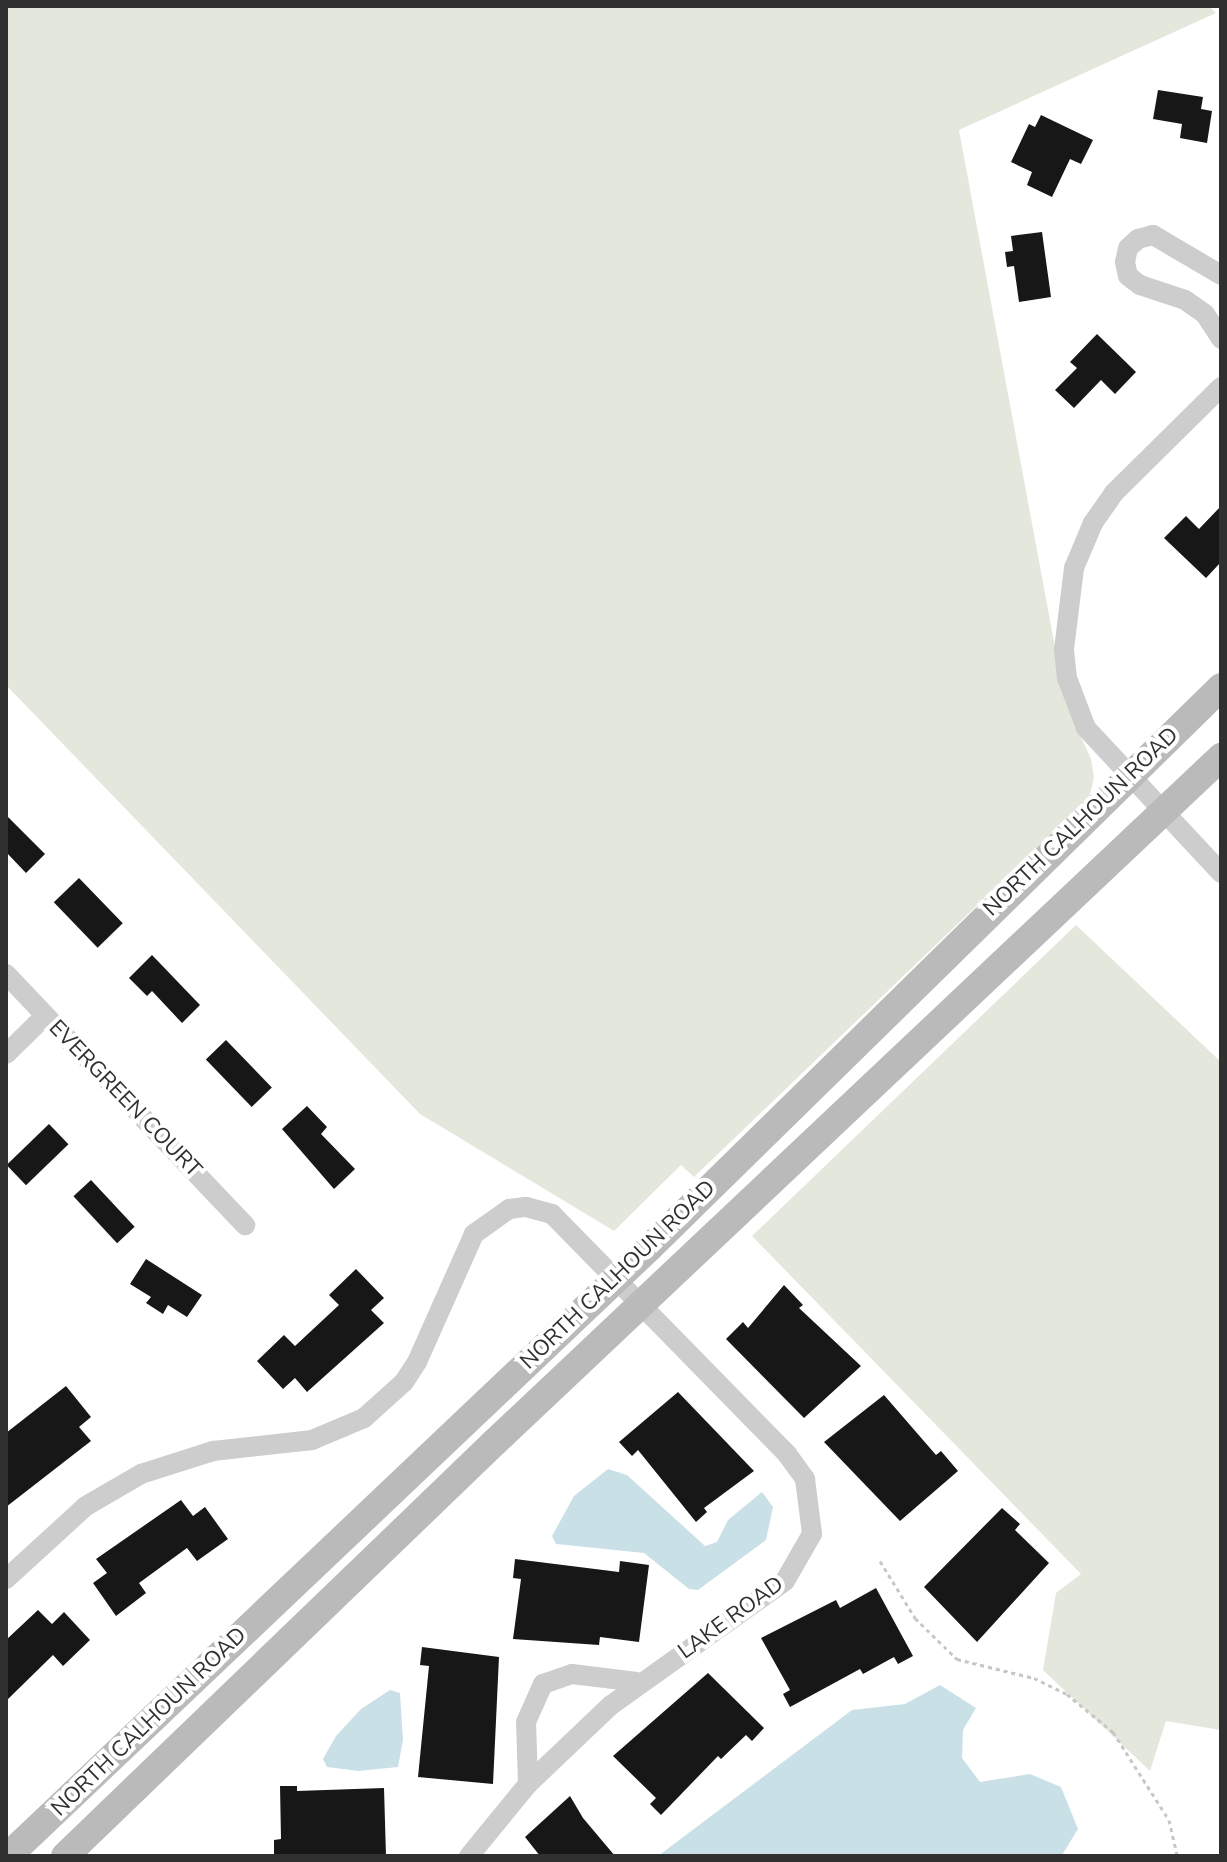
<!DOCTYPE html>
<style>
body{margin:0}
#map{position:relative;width:1227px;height:1862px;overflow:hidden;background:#fff;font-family:"Nunito Sans",sans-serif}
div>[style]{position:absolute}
.green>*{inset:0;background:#e4e8dc}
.water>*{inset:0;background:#cae0e7}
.building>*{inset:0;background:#171717;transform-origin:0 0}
.path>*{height:3px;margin-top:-1.5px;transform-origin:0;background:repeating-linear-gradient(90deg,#c7c7c7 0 4px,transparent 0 8px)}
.street>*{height:20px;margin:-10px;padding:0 10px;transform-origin:10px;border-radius:10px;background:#cdcdcd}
.secondary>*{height:28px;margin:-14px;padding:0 14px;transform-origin:14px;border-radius:14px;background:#bababa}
span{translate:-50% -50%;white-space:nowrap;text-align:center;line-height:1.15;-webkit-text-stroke:8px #fff;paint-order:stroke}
.street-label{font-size:22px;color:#303030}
.frame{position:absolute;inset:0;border:8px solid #303030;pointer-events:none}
</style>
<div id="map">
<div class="green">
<div style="clip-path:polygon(6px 6px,1209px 6px,1216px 13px,959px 130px,1065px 701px,1091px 759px,1094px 778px,1089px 798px,694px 1177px,681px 1165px,614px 1231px,420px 1114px,6px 685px)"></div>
<div style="clip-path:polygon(1076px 925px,1221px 1062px,1221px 1730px,1166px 1721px,1150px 1771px,1043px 1670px,1056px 1593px,1081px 1574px,752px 1236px)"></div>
</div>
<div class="water">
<div style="clip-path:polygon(608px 1469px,627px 1475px,705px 1546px,717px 1542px,728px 1520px,762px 1492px,773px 1507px,766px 1540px,698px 1590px,689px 1589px,644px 1553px,556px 1544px,552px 1536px,574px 1496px)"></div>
<div style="clip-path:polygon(940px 1685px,976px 1708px,963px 1730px,962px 1758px,980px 1782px,1030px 1774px,1061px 1787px,1078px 1829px,1062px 1855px,658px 1856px,852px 1710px,905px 1704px)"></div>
<div style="clip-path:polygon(390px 1690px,400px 1693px,403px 1740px,398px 1767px,358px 1771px,327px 1767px,323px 1759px,336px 1736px,361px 1709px)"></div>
</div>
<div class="building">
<div style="clip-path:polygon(1158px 90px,1203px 97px,1201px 109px,1212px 111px,1207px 143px,1180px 138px,1182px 124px,1153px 119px)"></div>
<div style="clip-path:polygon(1041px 115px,1093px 140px,1081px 164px,1070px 159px,1052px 197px,1027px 185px,1032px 172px,1011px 162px,1029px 124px,1035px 127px)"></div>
<div style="clip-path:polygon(1042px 232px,1051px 297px,1019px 302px,1014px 266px,1007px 267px,1005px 252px,1013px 251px,1011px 236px)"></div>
<div style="clip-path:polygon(1097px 334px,1136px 372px,1115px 394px,1101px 380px,1074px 408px,1055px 390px,1077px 368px,1070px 362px)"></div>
<div style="clip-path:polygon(1221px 506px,1221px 562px,1206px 578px,1164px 538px,1186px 516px,1199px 529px)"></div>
<div style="clip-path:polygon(6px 815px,45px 854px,26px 873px,6px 852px)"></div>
<div style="left:79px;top:878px;width:63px;height:35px;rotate:46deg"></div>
<div style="clip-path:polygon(152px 955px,200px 1005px,182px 1023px,152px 991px,147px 996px,129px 978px)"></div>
<div style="left:226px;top:1040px;width:66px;height:28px;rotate:46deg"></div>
<div style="clip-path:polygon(307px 1106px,327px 1127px,321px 1134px,355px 1169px,334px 1189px,282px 1129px)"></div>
<div style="left:49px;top:1124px;width:28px;height:59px;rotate:46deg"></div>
<div style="left:91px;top:1180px;width:64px;height:24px;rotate:47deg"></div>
<div style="clip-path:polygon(146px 1259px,202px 1295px,187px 1317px,168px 1305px,163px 1314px,146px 1303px,151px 1297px,130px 1284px)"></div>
<div style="clip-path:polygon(356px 1269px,384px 1298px,371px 1310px,384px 1323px,307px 1392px,295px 1378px,283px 1389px,257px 1361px,284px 1335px,295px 1346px,339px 1305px,329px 1295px)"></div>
<div style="clip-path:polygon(784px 1285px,803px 1305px,799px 1308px,861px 1366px,804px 1418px,726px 1339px,743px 1322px,748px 1328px)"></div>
<div style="clip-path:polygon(66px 1386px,91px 1417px,79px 1427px,91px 1441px,6px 1507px,6px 1433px)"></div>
<div style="clip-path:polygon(678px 1392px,754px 1471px,704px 1508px,707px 1512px,696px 1522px,638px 1450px,632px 1456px,619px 1442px)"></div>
<div style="clip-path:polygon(884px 1395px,936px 1455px,941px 1451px,958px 1471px,900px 1521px,824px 1442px)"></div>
<div style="clip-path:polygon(181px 1500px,193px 1516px,205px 1507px,228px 1539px,197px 1561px,187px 1548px,139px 1583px,146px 1593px,116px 1616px,93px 1583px,107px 1573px,96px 1559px)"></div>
<div style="clip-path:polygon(1002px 1508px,1020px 1524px,1015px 1530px,1049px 1563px,977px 1642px,924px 1587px)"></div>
<div style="clip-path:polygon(515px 1559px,619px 1572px,620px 1561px,649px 1565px,639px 1642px,600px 1637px,599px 1645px,513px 1639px,521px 1579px,513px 1578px)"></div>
<div style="clip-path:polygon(876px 1588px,913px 1656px,898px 1664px,894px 1657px,863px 1674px,860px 1669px,790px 1707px,783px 1694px,790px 1690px,761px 1638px,836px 1600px,840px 1608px)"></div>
<div style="clip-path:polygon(38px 1610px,52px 1624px,64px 1612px,90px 1640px,63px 1666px,53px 1655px,6px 1701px,6px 1640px)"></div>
<div style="clip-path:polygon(422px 1647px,499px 1657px,493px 1784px,418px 1777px,429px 1666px,420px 1665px)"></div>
<div style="clip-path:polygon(708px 1673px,764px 1728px,752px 1741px,746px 1735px,721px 1759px,718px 1756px,661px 1815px,650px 1804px,656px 1798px,613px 1756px)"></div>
<div style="clip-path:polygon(280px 1786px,297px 1786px,297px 1791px,384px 1788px,386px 1856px,274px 1856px,274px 1840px,281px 1839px)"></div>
<div style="clip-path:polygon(570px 1796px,583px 1818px,615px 1856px,540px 1856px,525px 1837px)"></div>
</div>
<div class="path">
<div style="left:880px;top:1561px;width:67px;rotate:58.4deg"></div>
<div style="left:915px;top:1618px;width:59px;rotate:44.3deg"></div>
<div style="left:957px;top:1659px;width:79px;rotate:13.9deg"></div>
<div style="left:1034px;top:1678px;width:37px;rotate:26deg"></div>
<div style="left:1067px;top:1694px;width:60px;rotate:39.6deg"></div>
<div style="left:1113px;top:1732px;width:104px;rotate:57.5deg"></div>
<div style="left:1169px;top:1820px;width:37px;rotate:77deg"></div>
</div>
<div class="street">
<div style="left:1221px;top:275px;width:79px;rotate:-149.5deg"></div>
<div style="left:1153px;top:235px;width:16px;rotate:165deg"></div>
<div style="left:1138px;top:239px;width:13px;rotate:138deg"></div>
<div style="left:1128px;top:248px;width:14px;rotate:102deg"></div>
<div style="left:1125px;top:262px;width:14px;rotate:78deg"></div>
<div style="left:1128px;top:276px;width:15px;rotate:37deg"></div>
<div style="left:1140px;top:285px;width:47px;rotate:18.4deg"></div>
<div style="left:1185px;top:300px;width:24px;rotate:35deg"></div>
<div style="left:1205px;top:314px;width:30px;rotate:57deg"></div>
<div style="left:1221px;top:387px;width:151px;rotate:135.3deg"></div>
<div style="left:1114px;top:493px;width:37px;rotate:125deg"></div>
<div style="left:1093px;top:523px;width:49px;rotate:112.9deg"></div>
<div style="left:1074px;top:568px;width:83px;rotate:97deg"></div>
<div style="left:1064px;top:650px;width:28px;rotate:84deg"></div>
<div style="left:1067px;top:678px;width:53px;rotate:69.2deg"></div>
<div style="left:1086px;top:728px;width:198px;rotate:47deg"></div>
<div style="left:6px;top:974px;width:347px;rotate:46.4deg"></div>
<div style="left:6px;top:1054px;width:54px;rotate:-44.3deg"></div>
<div style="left:6px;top:1579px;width:108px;rotate:-42.4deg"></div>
<div style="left:86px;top:1506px;width:64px;rotate:-30.2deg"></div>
<div style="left:141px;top:1474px;width:76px;rotate:-17.7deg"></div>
<div style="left:213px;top:1451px;width:100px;rotate:-6.3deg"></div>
<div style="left:312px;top:1440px;width:56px;rotate:-22.9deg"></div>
<div style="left:364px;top:1418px;width:54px;rotate:-42deg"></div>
<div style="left:404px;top:1382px;width:24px;rotate:-57deg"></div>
<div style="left:417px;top:1362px;width:140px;rotate:-66deg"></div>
<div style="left:474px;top:1234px;width:43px;rotate:-35.5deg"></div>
<div style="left:509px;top:1209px;width:17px;rotate:-7deg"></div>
<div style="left:526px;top:1207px;width:27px;rotate:15deg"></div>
<div style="left:552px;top:1214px;width:336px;rotate:45.6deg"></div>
<div style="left:787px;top:1454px;width:31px;rotate:54deg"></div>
<div style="left:805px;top:1479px;width:55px;rotate:82.7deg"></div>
<div style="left:812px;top:1534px;width:54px;rotate:119.9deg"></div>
<div style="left:785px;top:1581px;width:214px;rotate:144.5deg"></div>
<div style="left:611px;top:1705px;width:115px;rotate:136.4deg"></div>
<div style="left:528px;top:1784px;width:93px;rotate:129.3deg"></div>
<div style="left:528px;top:1784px;width:62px;rotate:-91.8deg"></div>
<div style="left:526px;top:1722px;width:42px;rotate:-65.9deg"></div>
<div style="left:543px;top:1684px;width:31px;rotate:-19deg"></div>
<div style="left:572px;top:1674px;width:65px;rotate:7deg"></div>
</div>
<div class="secondary">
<div style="left:8px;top:1856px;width:883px;rotate:-43.49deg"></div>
<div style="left:649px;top:1248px;width:801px;rotate:-44.44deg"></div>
<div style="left:65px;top:1856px;width:598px;rotate:-43.92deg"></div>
<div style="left:496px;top:1441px;width:997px;rotate:-43.33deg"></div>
</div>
<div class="street-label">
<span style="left:1081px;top:822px;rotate:-44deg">NORTH CALHOUN ROAD</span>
<span style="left:125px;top:1099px;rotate:46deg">EVERGREEN COURT</span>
<span style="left:618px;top:1275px;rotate:-44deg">NORTH CALHOUN ROAD</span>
<span style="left:731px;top:1618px;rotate:-36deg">LAKE ROAD</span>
<span style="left:149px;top:1722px;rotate:-44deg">NORTH CALHOUN ROAD</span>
</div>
<div class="frame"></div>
</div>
